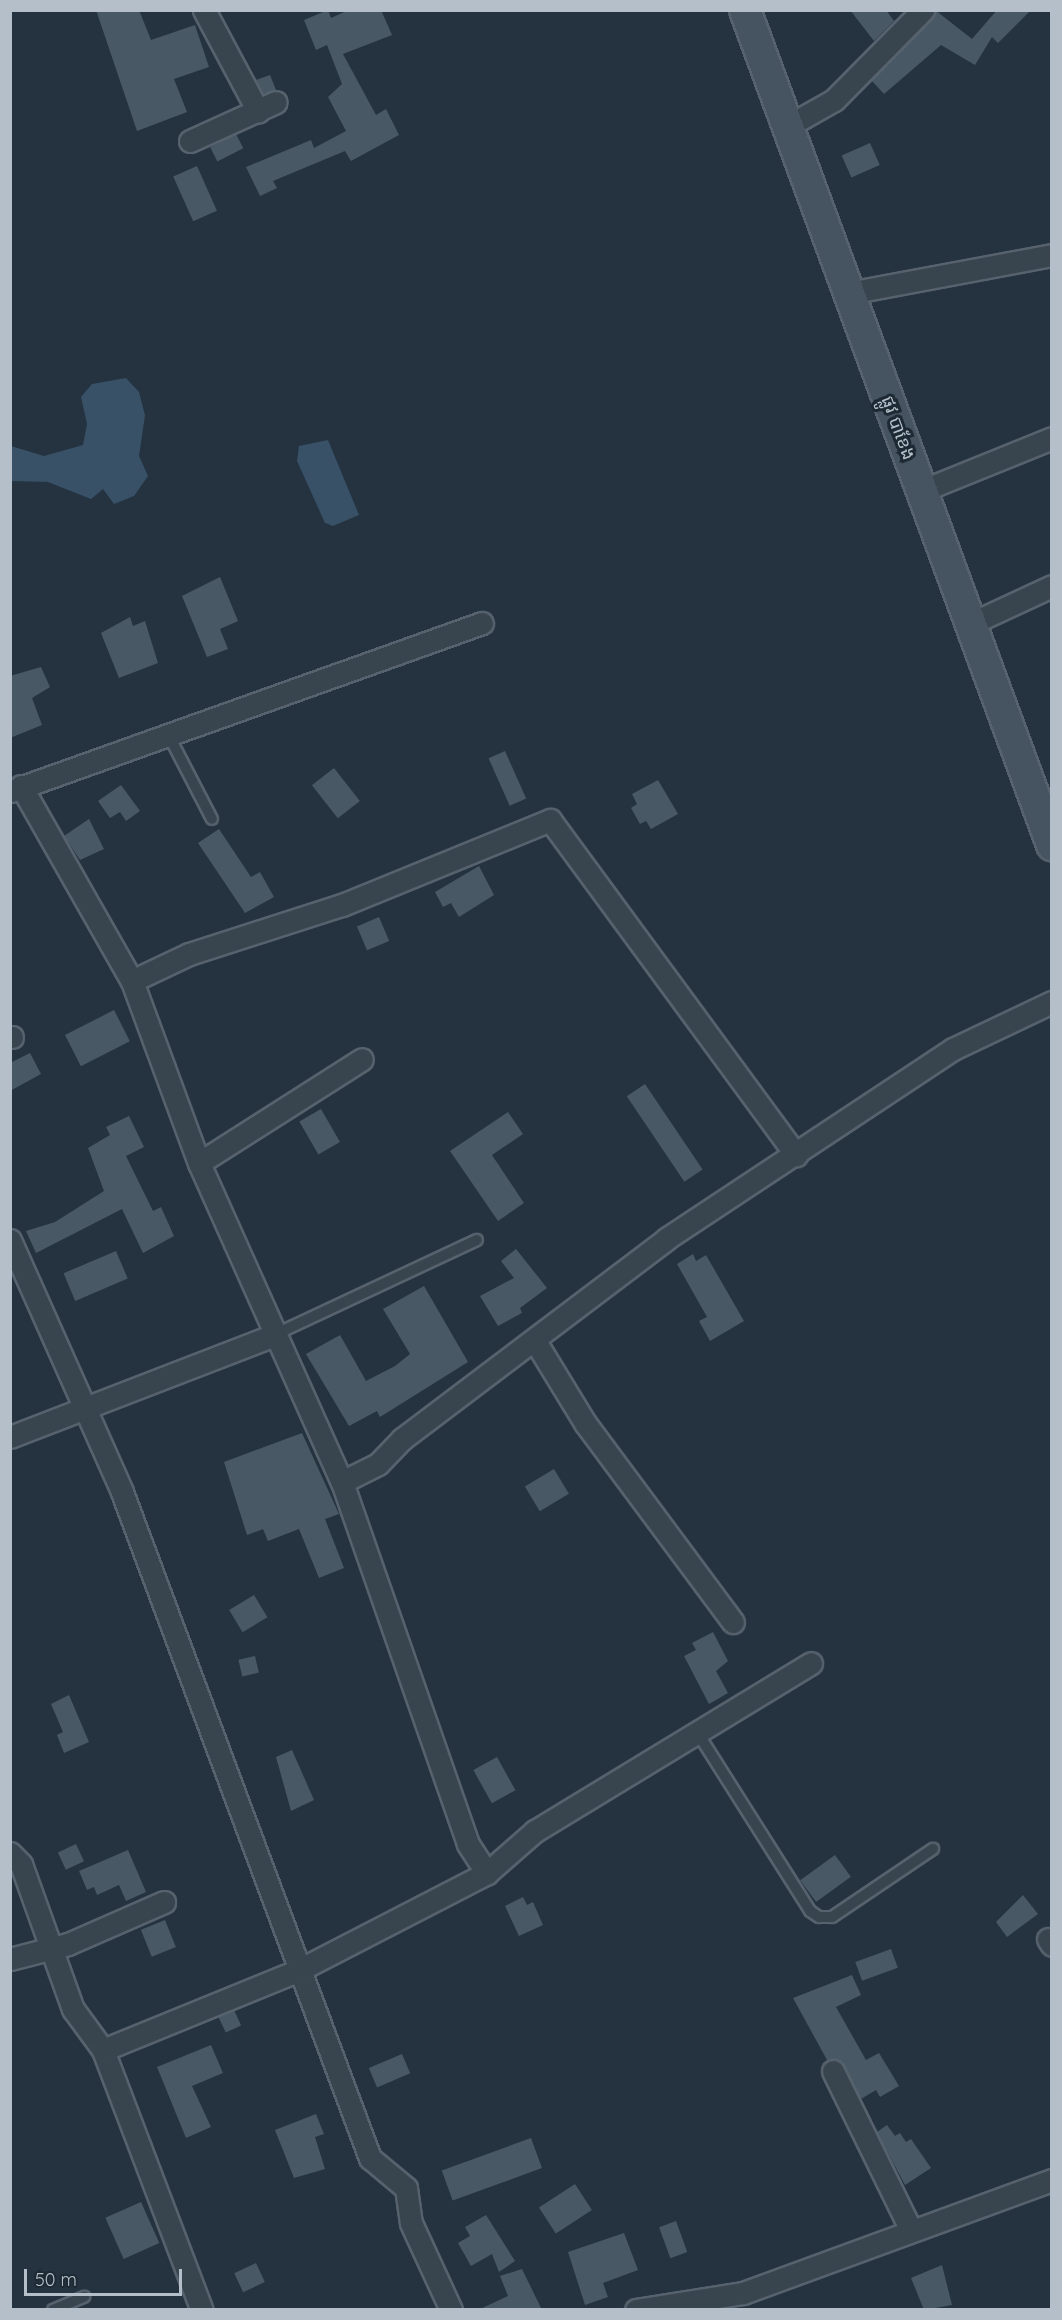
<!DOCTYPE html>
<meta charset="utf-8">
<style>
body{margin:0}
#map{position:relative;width:1062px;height:2320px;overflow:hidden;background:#24333f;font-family:Quicksand,"Noto Sans Khmer",sans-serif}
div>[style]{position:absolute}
.water>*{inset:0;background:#385167}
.building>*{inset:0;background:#485965;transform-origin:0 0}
.roads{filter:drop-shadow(2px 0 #56626d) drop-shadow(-2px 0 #56626d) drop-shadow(0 2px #56626d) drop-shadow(0 -2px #56626d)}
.lane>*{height:10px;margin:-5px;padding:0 5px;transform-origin:5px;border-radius:5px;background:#38454f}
.street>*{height:21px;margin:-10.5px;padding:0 10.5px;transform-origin:10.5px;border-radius:10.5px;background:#38454f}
.secondary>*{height:30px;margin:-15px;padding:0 15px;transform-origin:15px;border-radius:15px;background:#465462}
span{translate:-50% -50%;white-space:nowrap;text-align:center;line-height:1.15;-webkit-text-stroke:6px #1d2a34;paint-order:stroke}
.street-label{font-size:18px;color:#b5bfca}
.frame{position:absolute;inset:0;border:12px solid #b5bfca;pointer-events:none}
.scale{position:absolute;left:24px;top:2269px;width:158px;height:27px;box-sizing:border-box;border:3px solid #b5bfca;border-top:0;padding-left:8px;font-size:18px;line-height:21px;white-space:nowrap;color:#b5bfca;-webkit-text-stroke:4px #1d2a34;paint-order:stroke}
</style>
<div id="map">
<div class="water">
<div style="clip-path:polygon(126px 378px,139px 392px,145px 415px,139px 456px,148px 476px,134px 496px,114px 504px,103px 489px,91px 499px,48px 482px,11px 481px,11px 446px,44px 456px,83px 445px,87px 424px,81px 397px,92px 384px)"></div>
<div style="clip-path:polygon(328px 440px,359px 515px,333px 526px,325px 523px,297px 461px,299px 446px)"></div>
</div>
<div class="building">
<div style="clip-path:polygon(96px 10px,139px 10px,151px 40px,195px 25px,209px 67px,174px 79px,187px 112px,137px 131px)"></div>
<div style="clip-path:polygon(328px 10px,331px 18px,349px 10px,381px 10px,392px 35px,343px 54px,376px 115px,386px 109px,399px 135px,351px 161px,345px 151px,273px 181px,277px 188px,260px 196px,246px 167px,311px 140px,314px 148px,346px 131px,328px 97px,342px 84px,327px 45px,316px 50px,304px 20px)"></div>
<div style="clip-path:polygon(850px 10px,886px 10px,894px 21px,874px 41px)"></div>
<div style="clip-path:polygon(935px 10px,972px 39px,997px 10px,1031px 10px,998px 43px,992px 37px,975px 65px,941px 45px,884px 94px,871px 80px)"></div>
<div style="clip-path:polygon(270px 75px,276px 90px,263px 94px,256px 80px)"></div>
<div style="left:236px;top:134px;width:16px;height:29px;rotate:63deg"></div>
<div style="left:870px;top:143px;width:24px;height:31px;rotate:66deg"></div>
<div style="left:197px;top:166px;width:49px;height:26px;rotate:66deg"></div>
<div style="clip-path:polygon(220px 577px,238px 621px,220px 629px,228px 649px,207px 657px,182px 596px)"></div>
<div style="clip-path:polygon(130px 617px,133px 626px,145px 621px,158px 663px,119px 678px,101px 633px)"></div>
<div style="clip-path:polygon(41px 667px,50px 687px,32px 698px,42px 725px,10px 738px,10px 676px)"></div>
<div style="left:505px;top:751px;width:52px;height:18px;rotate:66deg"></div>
<div style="left:334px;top:768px;width:42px;height:28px;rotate:52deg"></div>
<div style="clip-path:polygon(658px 780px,678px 814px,651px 829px,646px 821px,640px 824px,631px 808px,637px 804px,632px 794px)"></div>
<div style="clip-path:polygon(121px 785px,140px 811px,126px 821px,120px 812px,110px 818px,98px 801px)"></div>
<div style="clip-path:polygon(89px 819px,104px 849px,80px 860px,64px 836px)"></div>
<div style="clip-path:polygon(219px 829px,251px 877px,260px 872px,274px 897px,245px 913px,198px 843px)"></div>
<div style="clip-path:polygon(479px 866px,494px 895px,459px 917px,451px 903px,443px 907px,435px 892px)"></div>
<div style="left:379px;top:917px;width:26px;height:24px;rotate:67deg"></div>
<div style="left:114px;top:1010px;width:35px;height:55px;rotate:63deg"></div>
<div style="clip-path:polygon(30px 1053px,41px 1074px,10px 1091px,10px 1063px)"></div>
<div style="left:645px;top:1084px;width:103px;height:22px;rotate:56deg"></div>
<div style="left:321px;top:1109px;width:38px;height:25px;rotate:60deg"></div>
<div style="clip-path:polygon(508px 1112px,523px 1134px,492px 1155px,524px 1203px,498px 1221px,450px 1151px)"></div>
<div style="clip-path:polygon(129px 1116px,144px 1147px,126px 1156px,153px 1211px,161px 1207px,174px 1236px,143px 1253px,122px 1209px,36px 1253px,26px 1231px,55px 1222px,104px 1191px,88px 1148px,110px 1135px,106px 1127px)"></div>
<div style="clip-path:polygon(516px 1249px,547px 1288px,520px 1308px,522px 1313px,498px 1326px,480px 1296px,514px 1278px,501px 1261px)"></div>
<div style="left:116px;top:1251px;width:30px;height:57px;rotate:67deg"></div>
<div style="clip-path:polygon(693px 1254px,696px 1261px,706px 1255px,744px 1321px,710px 1341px,699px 1321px,707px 1317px,677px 1264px)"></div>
<div style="clip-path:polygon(424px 1286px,468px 1362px,380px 1417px,377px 1411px,349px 1426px,306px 1354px,340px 1335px,366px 1381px,395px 1366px,410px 1354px,383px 1309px)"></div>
<div style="clip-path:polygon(302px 1433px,339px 1514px,325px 1519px,344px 1568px,319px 1578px,299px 1529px,268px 1541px,263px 1529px,247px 1535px,224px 1462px)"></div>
<div style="left:554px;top:1469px;width:29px;height:34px;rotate:59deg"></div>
<div style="left:254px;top:1595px;width:26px;height:29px;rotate:59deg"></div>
<div style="clip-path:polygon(713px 1632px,728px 1661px,716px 1671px,728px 1693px,709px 1704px,684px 1656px,696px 1650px,692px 1643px)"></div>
<div style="left:255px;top:1656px;width:17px;height:17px;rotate:77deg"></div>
<div style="clip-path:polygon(69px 1695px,89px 1742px,64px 1753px,57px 1735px,63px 1732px,51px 1704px)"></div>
<div style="clip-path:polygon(292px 1750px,314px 1800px,291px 1811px,276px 1757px)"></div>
<div style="left:497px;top:1757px;width:38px;height:27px;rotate:61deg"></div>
<div style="left:76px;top:1844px;width:19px;height:20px;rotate:65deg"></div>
<div style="clip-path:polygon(128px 1850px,146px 1892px,126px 1901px,119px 1885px,97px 1895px,94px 1887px,87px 1890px,79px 1871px)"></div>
<div style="left:835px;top:1855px;width:27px;height:43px;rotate:54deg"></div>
<div style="clip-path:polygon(1023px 1895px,1038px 1914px,1007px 1937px,996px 1922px)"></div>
<div style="clip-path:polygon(523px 1897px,527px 1905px,533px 1902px,543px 1925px,519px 1936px,505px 1906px)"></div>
<div style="left:165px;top:1920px;width:29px;height:26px;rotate:68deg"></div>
<div style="left:891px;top:1949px;width:20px;height:38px;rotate:70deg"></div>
<div style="clip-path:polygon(852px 1975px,861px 1995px,836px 2007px,866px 2060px,879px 2053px,899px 2086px,880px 2097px,876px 2090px,861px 2099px,841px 2061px,827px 2060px,793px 1998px)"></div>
<div style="left:234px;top:2010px;width:17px;height:17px;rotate:65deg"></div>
<div style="clip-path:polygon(211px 2045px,223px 2073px,192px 2086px,211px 2127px,186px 2138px,157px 2067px)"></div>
<div style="left:402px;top:2054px;width:21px;height:36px;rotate:67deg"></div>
<div style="clip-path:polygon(316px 2114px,324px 2134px,315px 2137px,325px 2169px,294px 2178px,275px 2130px)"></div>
<div style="clip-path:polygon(887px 2125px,895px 2136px,900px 2133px,906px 2142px,911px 2139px,931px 2168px,905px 2185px,877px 2132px)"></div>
<div style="left:531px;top:2138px;width:32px;height:95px;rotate:70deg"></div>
<div style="left:575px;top:2184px;width:31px;height:43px;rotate:57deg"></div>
<div style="left:141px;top:2202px;width:45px;height:39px;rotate:66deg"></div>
<div style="clip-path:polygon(486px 2215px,515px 2261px,499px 2272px,492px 2254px,471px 2266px,458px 2243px,470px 2236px,465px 2227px)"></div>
<div style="left:676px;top:2221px;width:33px;height:18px;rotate:70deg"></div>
<div style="clip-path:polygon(624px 2233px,638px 2270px,603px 2283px,608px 2297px,585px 2305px,568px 2252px)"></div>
<div style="left:256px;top:2263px;width:21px;height:24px;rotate:65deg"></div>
<div style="clip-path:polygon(942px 2265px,952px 2305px,924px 2310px,911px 2278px)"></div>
<div style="clip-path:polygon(522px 2269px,542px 2310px,478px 2310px,508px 2296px,500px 2276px)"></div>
</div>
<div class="roads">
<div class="lane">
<div style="left:170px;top:738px;width:91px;rotate:62.6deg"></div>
<div style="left:274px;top:1335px;width:224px;rotate:-25.1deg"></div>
<div style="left:697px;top:1732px;width:212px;rotate:57.7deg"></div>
<div style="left:810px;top:1911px;width:11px;rotate:34deg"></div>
<div style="left:819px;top:1917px;width:13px"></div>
<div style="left:832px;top:1917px;width:122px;rotate:-34deg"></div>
<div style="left:53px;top:2310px;width:34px;rotate:-23deg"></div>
</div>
<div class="street">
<div style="left:204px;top:10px;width:115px;rotate:61.9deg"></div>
<div style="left:788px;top:126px;width:53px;rotate:-29.5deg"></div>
<div style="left:834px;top:100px;width:127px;rotate:-45.3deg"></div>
<div style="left:190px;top:141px;width:94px;rotate:-24.4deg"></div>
<div style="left:849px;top:293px;width:207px;rotate:-10.6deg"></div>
<div style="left:921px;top:491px;width:141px;rotate:-22deg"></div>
<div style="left:970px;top:624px;width:90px;rotate:-24.9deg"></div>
<div style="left:21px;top:786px;width:224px;rotate:60.4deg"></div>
<div style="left:132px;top:981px;width:194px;rotate:69.8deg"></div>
<div style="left:199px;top:1163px;width:350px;rotate:65.9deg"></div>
<div style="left:342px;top:1482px;width:383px;rotate:70.8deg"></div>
<div style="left:468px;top:1844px;width:35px;rotate:57deg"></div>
<div style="left:11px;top:791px;width:500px;rotate:-19.63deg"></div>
<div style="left:132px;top:981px;width:63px;rotate:-25.3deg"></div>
<div style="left:189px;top:954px;width:161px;rotate:-17.8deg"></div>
<div style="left:342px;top:905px;width:225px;rotate:-22.2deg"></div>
<div style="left:550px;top:820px;width:416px;rotate:53.7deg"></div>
<div style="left:10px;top:1037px;width:2px"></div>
<div style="left:199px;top:1163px;width:193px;rotate:-32.5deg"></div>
<div style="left:10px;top:1240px;width:276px;rotate:66deg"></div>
<div style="left:122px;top:1492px;width:711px;rotate:69.58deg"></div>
<div style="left:370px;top:2158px;width:47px;rotate:39.8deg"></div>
<div style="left:406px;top:2188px;width:35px;rotate:82deg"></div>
<div style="left:411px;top:2223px;width:96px;rotate:65.3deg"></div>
<div style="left:535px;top:1341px;width:96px;rotate:58.6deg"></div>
<div style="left:585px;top:1423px;width:248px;rotate:53.4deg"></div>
<div style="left:10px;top:1437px;width:283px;rotate:-21.1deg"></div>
<div style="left:342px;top:1482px;width:40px;rotate:-26.6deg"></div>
<div style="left:378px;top:1464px;width:35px;rotate:-46deg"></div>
<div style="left:402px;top:1439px;width:331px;rotate:-37.1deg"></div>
<div style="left:666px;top:1239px;width:344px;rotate:-33.5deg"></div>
<div style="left:953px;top:1049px;width:110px;rotate:-25.4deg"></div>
<div style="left:10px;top:1853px;width:16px;rotate:45deg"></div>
<div style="left:21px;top:1864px;width:154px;rotate:70.3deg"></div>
<div style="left:73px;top:2009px;width:51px;rotate:53.8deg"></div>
<div style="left:103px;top:2050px;width:278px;rotate:69.2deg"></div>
<div style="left:1048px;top:1939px;width:7px;rotate:56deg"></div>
<div style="left:10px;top:1959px;width:60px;rotate:-14.5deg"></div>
<div style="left:68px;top:1944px;width:105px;rotate:-23.6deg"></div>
<div style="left:103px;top:2050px;width:214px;rotate:-22.2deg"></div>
<div style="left:301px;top:1969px;width:209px;rotate:-27.3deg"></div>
<div style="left:487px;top:1873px;width:64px;rotate:-41.2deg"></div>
<div style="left:535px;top:1831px;width:323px;rotate:-31.3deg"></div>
<div style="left:833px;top:2071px;width:175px;rotate:63.9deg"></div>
<div style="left:636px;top:2310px;width:108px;rotate:-9deg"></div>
<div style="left:743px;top:2293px;width:329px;rotate:-20.1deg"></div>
</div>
<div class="secondary">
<div style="left:745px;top:10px;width:890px;rotate:69.81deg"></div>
</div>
</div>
<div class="street-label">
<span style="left:898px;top:428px;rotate:70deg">ផ្លូវ បាខែង</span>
</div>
<div class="frame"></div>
<div class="scale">50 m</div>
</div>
